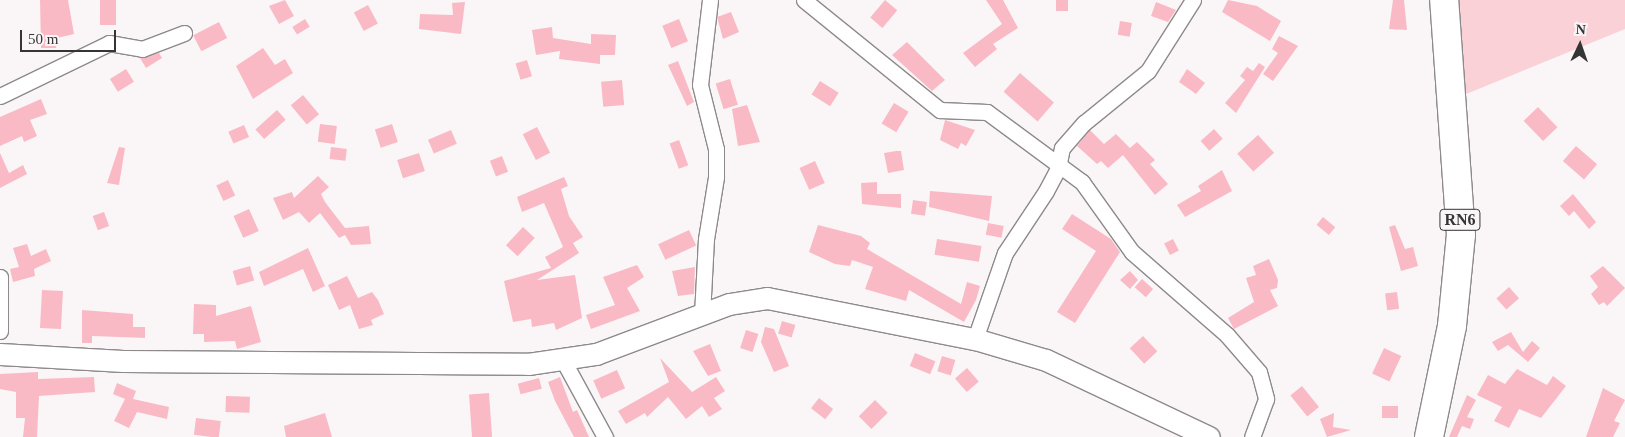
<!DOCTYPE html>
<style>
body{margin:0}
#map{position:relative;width:1625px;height:437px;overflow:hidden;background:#faf6f7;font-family:Georgia,serif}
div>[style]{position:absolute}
.green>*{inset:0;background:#f9d1d7}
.building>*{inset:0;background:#fabac5;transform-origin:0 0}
.roads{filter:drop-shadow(1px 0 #8e8a8b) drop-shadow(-1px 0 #8e8a8b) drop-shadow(0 1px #8e8a8b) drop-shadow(0 -1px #8e8a8b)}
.street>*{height:15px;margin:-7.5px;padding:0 7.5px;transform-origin:7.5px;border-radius:7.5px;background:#fff}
.secondary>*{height:21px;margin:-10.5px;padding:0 10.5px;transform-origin:10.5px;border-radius:10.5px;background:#fff}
.highway>*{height:28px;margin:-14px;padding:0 14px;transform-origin:14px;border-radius:14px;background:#fff}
span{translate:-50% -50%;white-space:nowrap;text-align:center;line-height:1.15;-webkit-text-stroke:4.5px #faf6f7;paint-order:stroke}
.shield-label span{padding:1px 4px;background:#faf6f7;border:1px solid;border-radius:4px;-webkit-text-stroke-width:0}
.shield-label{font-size:16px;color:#363535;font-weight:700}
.north{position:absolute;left:1555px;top:20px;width:50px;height:50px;-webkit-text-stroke:4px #faf6f7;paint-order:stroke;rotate:3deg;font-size:14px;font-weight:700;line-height:20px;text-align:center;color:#363535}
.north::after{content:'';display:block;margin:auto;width:18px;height:22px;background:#363535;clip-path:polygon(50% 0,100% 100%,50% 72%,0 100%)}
.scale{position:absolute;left:20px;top:30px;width:96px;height:22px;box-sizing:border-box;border:2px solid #363535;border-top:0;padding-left:6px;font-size:15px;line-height:18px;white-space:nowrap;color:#363535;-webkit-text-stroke:4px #faf6f7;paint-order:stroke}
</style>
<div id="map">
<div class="green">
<div style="clip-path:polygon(1456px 0,1625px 0,1625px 29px,1459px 97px)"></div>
</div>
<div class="building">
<div style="clip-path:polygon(40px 0,68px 0,74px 34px,57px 38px,56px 48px,41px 48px)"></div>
<div style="left:100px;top:0;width:16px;height:25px"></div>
<div style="clip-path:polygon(285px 0,294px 16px,279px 24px,269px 6px)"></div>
<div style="left:885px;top:0;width:16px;height:23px;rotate:40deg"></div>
<div style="clip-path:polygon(986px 0,1003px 0,1018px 28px,993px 44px,997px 49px,975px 67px,963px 53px,1002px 24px)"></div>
<div style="left:1056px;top:0;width:12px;height:11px"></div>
<div style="clip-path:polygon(1228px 0,1257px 6px,1281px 21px,1270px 41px,1222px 12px)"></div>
<div style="clip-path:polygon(1393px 0,1404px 0,1407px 30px,1389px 29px)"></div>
<div style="clip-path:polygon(465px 2px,461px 34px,419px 29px,420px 14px,453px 15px,452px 3px)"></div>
<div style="clip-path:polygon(1156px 2px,1176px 10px,1168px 22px,1151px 16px)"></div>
<div style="left:368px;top:5px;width:21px;height:16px;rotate:62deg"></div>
<div style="clip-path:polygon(731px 12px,739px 32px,723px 39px,717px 17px)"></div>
<div style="left:305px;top:19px;width:9px;height:15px;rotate:58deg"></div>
<div style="left:679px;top:19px;width:24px;height:18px;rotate:68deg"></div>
<div style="left:1120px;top:21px;width:12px;height:14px;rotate:9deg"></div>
<div style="left:219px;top:22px;width:18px;height:29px;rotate:63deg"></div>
<div style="clip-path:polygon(552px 27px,553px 38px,591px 44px,591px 34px,616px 35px,615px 55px,600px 55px,600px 64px,559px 59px,560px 51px,536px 55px,532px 30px)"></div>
<div style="clip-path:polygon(1279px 36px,1298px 46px,1273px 81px,1263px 74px,1278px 53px,1272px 49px)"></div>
<div style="clip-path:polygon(907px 42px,945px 80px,932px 91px,892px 55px)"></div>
<div style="clip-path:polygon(263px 48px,275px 65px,285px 59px,293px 73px,253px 99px,236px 66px)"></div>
<div style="clip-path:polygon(159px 53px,162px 58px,146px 68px,140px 58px)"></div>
<div style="left:527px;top:60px;width:17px;height:12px;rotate:73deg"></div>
<div style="clip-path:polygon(678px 61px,694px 102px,687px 106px,668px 65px)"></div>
<div style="clip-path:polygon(1259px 63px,1265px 67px,1236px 113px,1225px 103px,1245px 80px,1240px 76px,1247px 67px,1253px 71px)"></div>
<div style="left:126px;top:69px;width:15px;height:19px;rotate:58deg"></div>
<div style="clip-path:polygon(1187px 69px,1205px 83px,1196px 94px,1179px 82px)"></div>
<div style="left:1020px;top:73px;width:45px;height:25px;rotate:41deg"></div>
<div style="left:730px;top:79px;width:27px;height:15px;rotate:73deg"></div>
<div style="left:622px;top:80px;width:25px;height:21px;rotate:85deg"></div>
<div style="left:820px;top:81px;width:22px;height:16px;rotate:32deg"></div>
<div style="left:303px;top:95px;width:25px;height:16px;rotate:50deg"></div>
<div style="clip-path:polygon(41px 99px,47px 114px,30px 120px,37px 136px,24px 142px,22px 136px,0 146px,0 117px)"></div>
<div style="left:894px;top:103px;width:17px;height:24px;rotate:31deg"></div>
<div style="clip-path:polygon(747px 105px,760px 142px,738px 146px,732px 109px)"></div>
<div style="left:1538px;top:107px;width:28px;height:20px;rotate:46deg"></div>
<div style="left:277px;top:110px;width:13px;height:29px;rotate:48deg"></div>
<div style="clip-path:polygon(945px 120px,975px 130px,966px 146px,961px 143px,958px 149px,940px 140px)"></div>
<div style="left:320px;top:124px;width:17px;height:18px;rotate:7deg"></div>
<div style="left:392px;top:124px;width:19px;height:18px;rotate:72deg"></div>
<div style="left:244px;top:125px;width:13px;height:17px;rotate:67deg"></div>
<div style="left:537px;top:127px;width:29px;height:16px;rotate:63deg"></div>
<div style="left:1214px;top:129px;width:13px;height:18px;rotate:48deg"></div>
<div style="left:451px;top:130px;width:15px;height:25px;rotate:67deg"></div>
<div style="clip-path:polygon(1090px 130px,1104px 144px,1116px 134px,1130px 148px,1137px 142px,1155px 160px,1150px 164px,1168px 184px,1155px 195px,1123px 155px,1108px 168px,1101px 161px,1097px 164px,1077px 146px)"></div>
<div style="left:1258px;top:135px;width:24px;height:28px;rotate:48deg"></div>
<div style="left:679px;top:140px;width:27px;height:10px;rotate:70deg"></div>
<div style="left:1576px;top:146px;width:28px;height:20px;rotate:41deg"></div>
<div style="clip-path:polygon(119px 147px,125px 148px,119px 185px,107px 183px)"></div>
<div style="left:331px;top:147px;width:16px;height:12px;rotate:7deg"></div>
<div style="clip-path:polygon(896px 151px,901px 151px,904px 170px,888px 173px,884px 153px)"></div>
<div style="clip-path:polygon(0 153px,9px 173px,23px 165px,27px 174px,0 188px)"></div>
<div style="left:419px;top:153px;width:19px;height:23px;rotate:72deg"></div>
<div style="left:502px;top:156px;width:17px;height:13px;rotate:69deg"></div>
<div style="left:815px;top:161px;width:24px;height:17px;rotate:66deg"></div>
<div style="clip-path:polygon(1222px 170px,1232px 191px,1185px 217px,1177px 205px,1201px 191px,1198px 186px)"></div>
<div style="clip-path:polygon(318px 176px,329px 187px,321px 194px,325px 202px,345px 228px,369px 226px,371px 244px,351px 245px,345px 235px,339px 238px,320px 213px,309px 223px,299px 212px,283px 220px,273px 198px,292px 192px,294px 198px)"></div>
<div style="clip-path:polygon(564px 177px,568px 186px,561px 189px,569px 216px,583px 237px,573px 243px,579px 253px,537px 280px,575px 275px,582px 318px,556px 330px,554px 323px,532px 327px,531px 319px,513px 322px,504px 281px,551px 268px,545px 257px,563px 247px,544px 203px,522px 212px,517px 197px)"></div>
<div style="left:228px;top:180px;width:17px;height:13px;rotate:65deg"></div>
<div style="clip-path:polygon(877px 182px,877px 194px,901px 194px,901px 208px,862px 204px,861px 183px)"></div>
<div style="clip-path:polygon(930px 191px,992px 196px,989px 221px,929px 207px)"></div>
<div style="clip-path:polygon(1573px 194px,1596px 222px,1589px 229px,1574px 211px,1569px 216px,1560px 206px)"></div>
<div style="left:913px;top:200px;width:14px;height:14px;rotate:8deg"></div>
<div style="left:249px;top:209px;width:24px;height:17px;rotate:66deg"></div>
<div style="left:104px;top:212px;width:15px;height:12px;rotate:70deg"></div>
<div style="clip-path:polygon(1072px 214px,1111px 239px,1120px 252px,1075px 323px,1057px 312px,1096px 251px,1062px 229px)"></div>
<div style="left:1323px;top:217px;width:16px;height:10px;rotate:40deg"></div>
<div style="left:988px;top:223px;width:16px;height:12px;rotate:11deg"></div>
<div style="clip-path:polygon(818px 225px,861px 236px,870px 243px,867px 249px,961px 304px,967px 282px,980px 286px,976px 300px,964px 322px,909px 290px,906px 301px,865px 289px,873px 267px,852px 260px,850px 266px,835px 264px,809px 252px)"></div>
<div style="clip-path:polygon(1395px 225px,1405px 249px,1413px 247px,1418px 266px,1401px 271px,1389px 227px)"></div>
<div style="left:523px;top:227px;width:16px;height:25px;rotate:43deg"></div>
<div style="left:689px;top:230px;width:17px;height:34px;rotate:65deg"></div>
<div style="left:937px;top:239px;width:45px;height:16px;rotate:9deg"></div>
<div style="left:1173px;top:239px;width:13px;height:10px;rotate:63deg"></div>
<div style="clip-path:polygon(27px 244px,31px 256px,46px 249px,51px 261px,34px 269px,35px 276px,13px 282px,10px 269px,19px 267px,13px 248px)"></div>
<div style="clip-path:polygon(308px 248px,325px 286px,313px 292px,303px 269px,264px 286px,259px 272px)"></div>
<div style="clip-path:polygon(1269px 259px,1278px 280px,1277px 288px,1270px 290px,1278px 306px,1234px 329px,1228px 318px,1254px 302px,1246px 278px,1256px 275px,1253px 266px)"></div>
<div style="clip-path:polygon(637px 265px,644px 277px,627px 288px,640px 311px,591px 329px,586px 315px,615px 305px,603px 277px)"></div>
<div style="left:250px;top:266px;width:15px;height:18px;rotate:74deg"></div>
<div style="clip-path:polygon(1603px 266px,1625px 288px,1607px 306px,1604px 302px,1599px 305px,1591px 294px,1598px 287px,1590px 276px)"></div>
<div style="clip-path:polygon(695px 267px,694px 294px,678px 296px,672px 271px)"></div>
<div style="clip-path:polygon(1130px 271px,1138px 280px,1130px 289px,1120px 280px)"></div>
<div style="clip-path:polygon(347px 276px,358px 298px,372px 292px,378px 300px,384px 314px,371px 320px,373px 325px,359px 329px,350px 305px,339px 310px,328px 285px)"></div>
<div style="left:1142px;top:279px;width:15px;height:11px;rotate:42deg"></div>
<div style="left:1509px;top:287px;width:15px;height:17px;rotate:48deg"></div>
<div style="left:42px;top:290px;width:21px;height:38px;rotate:3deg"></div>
<div style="left:1397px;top:292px;width:17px;height:12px;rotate:83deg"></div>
<div style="clip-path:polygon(194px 304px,216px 305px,216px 316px,251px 306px,261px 342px,237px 349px,235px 341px,204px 342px,204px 334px,193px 334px)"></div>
<div style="clip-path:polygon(82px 310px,133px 314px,133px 327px,145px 327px,145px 338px,92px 336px,92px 343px,82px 343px)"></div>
<div style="left:782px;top:321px;width:14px;height:13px;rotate:17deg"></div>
<div style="clip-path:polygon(765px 327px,774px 329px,789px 366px,774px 372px,761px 342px)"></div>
<div style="left:746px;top:330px;width:13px;height:19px;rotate:18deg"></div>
<div style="clip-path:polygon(1511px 332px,1523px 352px,1532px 341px,1540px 348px,1528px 362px,1508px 345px,1498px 351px,1492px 342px)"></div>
<div style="left:1143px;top:336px;width:21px;height:18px;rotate:47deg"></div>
<div style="clip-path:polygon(710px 344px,721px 371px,708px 376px,693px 351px)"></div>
<div style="left:1384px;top:348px;width:19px;height:28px;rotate:25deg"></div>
<div style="left:915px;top:353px;width:22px;height:14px;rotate:22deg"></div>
<div style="left:942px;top:356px;width:14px;height:16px;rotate:17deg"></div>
<div style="clip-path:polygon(660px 358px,692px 392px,716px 377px,725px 391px,714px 398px,722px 409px,709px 417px,702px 406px,686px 419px,668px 397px,647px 417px,645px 413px,626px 424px,618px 411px,669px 382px)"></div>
<div style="left:967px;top:368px;width:18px;height:16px;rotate:49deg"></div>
<div style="clip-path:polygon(1517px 369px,1547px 385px,1553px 376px,1566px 386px,1541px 418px,1519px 409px,1509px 428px,1494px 421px,1502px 407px,1477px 395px,1488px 375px,1505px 384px)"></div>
<div style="left:617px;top:370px;width:20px;height:26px;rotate:66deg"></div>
<div style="clip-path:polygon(38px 372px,38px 379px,94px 377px,95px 392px,39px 396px,37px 437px,23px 437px,25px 418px,16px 418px,16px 392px,0 389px,0 374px)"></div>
<div style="clip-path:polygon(560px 377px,573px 412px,577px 410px,589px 437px,574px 437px,555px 401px,548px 382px)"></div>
<div style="left:539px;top:378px;width:11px;height:22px;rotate:75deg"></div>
<div style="clip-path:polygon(117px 383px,136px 391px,133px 399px,169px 407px,167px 419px,137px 412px,129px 428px,114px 421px,125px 399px,113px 394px)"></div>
<div style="left:1302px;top:386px;width:27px;height:15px;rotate:51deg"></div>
<div style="clip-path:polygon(1603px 388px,1625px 400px,1614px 421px,1620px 423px,1613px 437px,1586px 437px)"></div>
<div style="left:489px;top:393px;width:44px;height:20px;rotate:86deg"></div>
<div style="clip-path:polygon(1467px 395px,1476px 400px,1467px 417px,1474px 419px,1470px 429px,1462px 426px,1457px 437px,1449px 437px)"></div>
<div style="left:226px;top:396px;width:24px;height:16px;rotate:2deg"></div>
<div style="left:819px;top:398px;width:18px;height:13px;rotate:38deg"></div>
<div style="left:875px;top:400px;width:18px;height:23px;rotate:45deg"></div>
<div style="left:1382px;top:406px;width:16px;height:12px"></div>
<div style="clip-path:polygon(325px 413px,332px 437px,286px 437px,284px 426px)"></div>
<div style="clip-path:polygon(1334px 413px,1333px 427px,1351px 430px,1327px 437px,1320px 419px)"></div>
<div style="left:196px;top:418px;width:25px;height:17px;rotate:7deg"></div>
</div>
<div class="roads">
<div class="street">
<div style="left:804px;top:0;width:175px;rotate:39deg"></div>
<div style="left:940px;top:110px;width:47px;rotate:2.4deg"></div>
<div style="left:987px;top:112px;width:118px;rotate:36.4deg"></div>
<div style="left:1082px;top:182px;width:86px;rotate:54.5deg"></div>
<div style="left:1132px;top:252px;width:126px;rotate:41.1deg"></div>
<div style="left:1227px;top:335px;width:49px;rotate:49.1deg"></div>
<div style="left:1259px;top:372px;width:28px;rotate:75deg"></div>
<div style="left:1266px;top:399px;width:40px;rotate:110.2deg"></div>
<div style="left:0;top:96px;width:121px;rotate:-25.9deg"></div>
<div style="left:109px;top:43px;width:34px;rotate:10deg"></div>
<div style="left:142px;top:49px;width:45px;rotate:-20.9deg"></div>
<div style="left:0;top:277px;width:54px;rotate:90deg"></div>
<div style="left:702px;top:315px;width:76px;rotate:-87deg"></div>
<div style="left:706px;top:239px;width:63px;rotate:-80.8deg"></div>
<div style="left:716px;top:177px;width:28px;rotate:-90deg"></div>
<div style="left:716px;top:149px;width:66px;rotate:-104deg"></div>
<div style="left:700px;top:85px;width:86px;rotate:-83.3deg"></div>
<div style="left:975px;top:339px;width:91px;rotate:-70.8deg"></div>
<div style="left:1005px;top:253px;width:74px;rotate:-56.5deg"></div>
<div style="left:1046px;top:191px;width:26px;rotate:-62deg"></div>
<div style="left:1058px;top:168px;width:20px;rotate:-79deg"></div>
<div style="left:1062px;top:148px;width:33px;rotate:-49deg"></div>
<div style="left:1084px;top:123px;width:82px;rotate:-39.1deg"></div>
<div style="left:1148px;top:71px;width:84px;rotate:-57.6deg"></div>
<div style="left:563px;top:360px;width:88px;rotate:61.4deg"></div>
</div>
<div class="secondary">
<div style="left:0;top:354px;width:123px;rotate:3.3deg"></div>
<div style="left:123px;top:361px;width:405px;rotate:0.4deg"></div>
<div style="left:528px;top:364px;width:69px;rotate:-8.4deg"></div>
<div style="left:596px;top:354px;width:142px;rotate:-20.6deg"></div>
<div style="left:729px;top:304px;width:38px;rotate:-9deg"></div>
<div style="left:767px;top:298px;width:212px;rotate:11.2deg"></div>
<div style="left:975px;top:339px;width:74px;rotate:16.5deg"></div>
<div style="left:1046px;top:360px;width:180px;rotate:25.3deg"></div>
</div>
<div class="highway">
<div style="left:1429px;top:437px;width:113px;rotate:-78.3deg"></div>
<div style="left:1452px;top:326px;width:91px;rotate:-84.4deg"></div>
<div style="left:1461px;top:235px;width:236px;rotate:-94.1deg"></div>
</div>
</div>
<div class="shield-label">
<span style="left:1460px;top:220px">RN6</span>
</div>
<div class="north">N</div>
<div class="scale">50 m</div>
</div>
